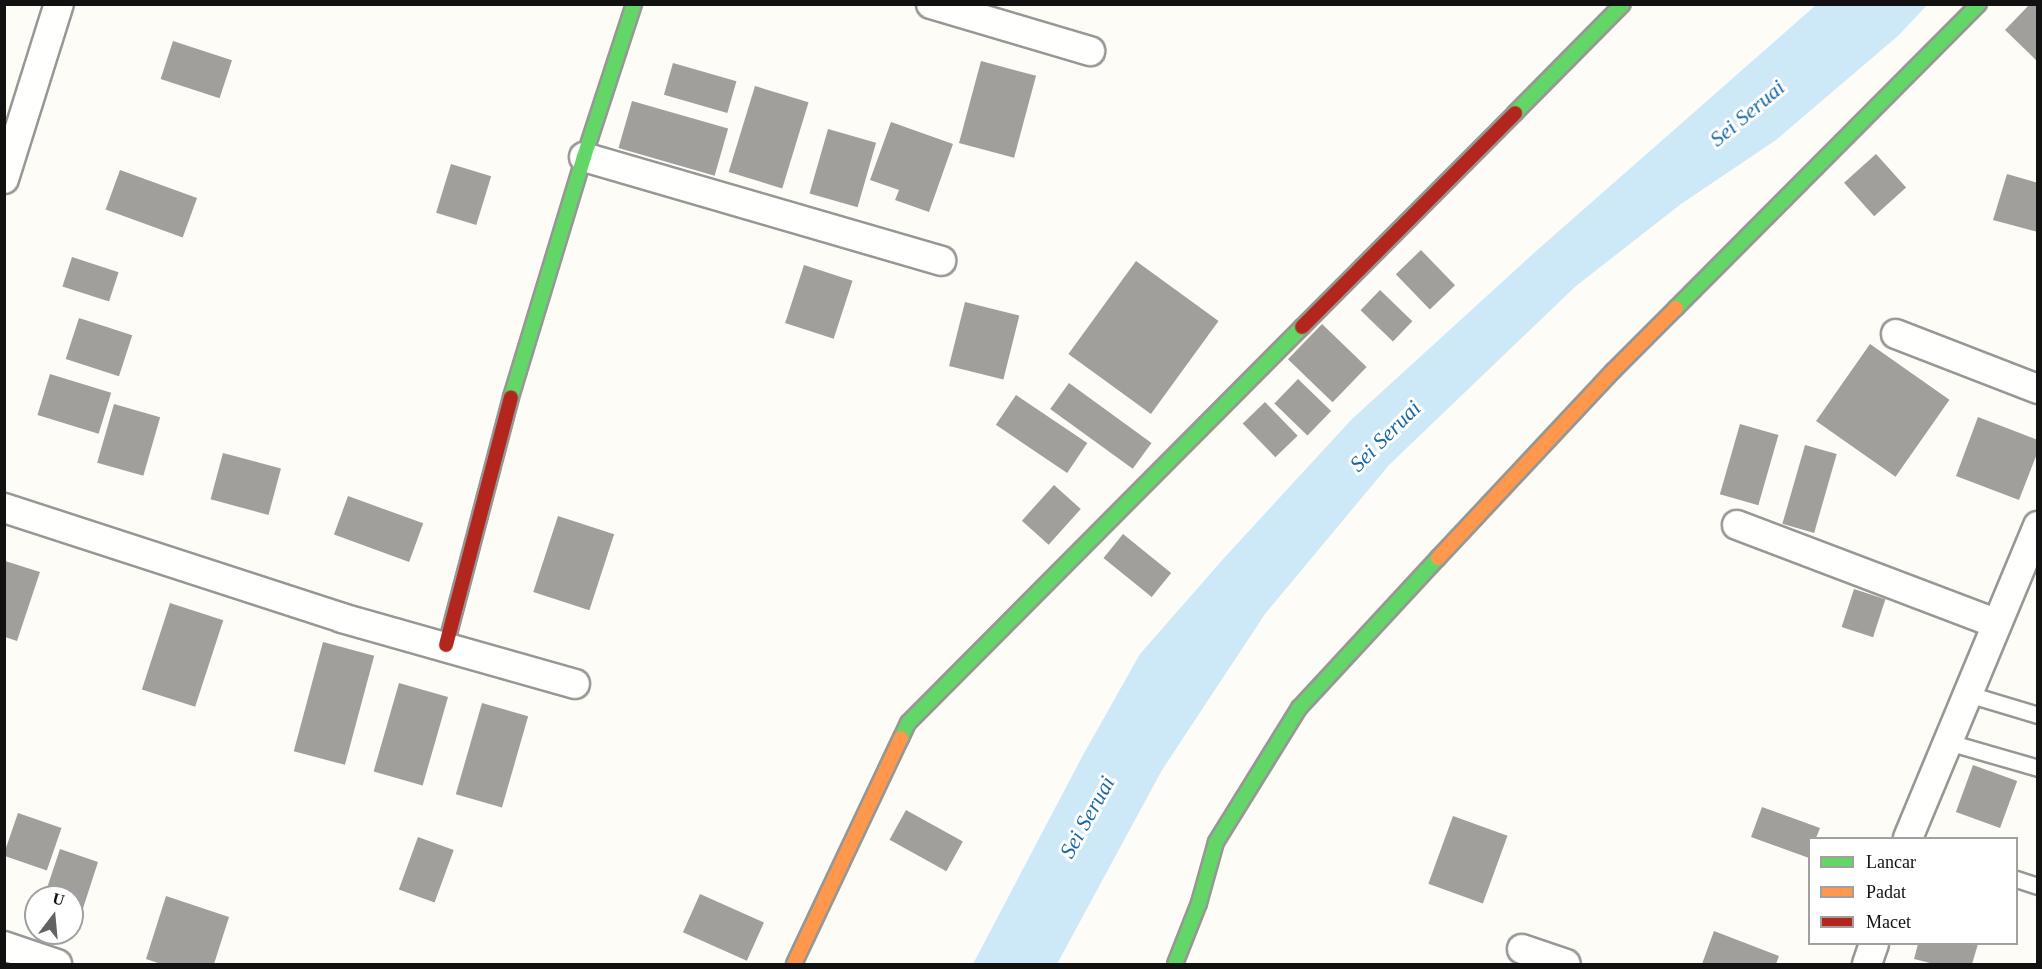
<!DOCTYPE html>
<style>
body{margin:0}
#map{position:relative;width:2042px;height:969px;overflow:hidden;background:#fdfcf7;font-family:Georgia,serif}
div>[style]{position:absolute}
.water>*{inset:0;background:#cde8f7}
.building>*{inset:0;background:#a19f9c;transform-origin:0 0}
.roads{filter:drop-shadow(2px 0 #979795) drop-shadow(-2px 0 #979795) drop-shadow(0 2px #979795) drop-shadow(0 -2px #979795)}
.lane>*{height:15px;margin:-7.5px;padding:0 7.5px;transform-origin:7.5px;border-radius:7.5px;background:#fffffe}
.street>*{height:28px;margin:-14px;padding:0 14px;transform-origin:14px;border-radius:14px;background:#fffffe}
.fast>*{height:14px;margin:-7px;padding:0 7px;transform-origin:7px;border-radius:7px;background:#63d668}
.slow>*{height:14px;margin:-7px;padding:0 7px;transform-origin:7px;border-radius:7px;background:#ff974d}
.jam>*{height:14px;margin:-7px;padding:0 7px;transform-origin:7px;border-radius:7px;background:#b3261e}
span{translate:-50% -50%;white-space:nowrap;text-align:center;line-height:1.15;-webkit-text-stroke:6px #fff;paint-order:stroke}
.water-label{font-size:22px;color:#1768a6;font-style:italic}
.frame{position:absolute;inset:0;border:6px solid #111;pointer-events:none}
.legend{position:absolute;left:1808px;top:837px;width:210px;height:108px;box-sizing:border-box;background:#fff;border:2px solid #a0a0a0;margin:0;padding:8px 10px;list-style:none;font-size:18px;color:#111}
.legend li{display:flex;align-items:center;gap:12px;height:30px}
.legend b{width:30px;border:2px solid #a0a0a0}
.north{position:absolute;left:24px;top:885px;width:60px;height:60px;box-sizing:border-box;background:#fff;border:2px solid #a0a0a0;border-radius:50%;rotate:16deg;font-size:16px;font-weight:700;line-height:24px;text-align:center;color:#111}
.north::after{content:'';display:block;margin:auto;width:21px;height:27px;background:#646362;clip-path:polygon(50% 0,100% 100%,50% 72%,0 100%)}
</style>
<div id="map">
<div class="water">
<div style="clip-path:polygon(1816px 5px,1927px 5px,1899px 35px,1776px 140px,1681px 204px,1576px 286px,1389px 465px,1265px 614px,1162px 770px,1057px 964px,973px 964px,1083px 755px,1140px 654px,1225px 557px,1352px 419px,1535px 252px)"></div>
</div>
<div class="building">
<div style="clip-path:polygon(2030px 4px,2038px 4px,2038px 62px,2005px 30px)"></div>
<div style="left:173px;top:41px;width:62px;height:40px;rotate:18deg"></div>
<div style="left:981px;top:61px;width:57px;height:85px;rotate:15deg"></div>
<div style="left:673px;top:63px;width:66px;height:33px;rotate:16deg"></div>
<div style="left:755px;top:86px;width:56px;height:90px;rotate:17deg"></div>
<div style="left:632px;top:101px;width:100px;height:49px;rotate:16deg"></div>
<div style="clip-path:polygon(891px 122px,953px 144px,929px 212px,895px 200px,899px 190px,870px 180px)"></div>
<div style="left:828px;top:129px;width:50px;height:67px;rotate:16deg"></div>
<div style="left:1876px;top:154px;width:45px;height:43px;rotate:48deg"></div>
<div style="left:451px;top:164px;width:42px;height:51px;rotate:17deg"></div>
<div style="left:120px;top:170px;width:82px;height:42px;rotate:20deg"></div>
<div style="clip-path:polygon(2007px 174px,2038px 183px,2038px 232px,1993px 220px)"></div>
<div style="left:1421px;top:250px;width:49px;height:35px;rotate:46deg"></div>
<div style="left:72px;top:257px;width:49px;height:31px;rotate:18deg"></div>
<div style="left:1136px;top:261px;width:102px;height:115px;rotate:36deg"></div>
<div style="left:804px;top:265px;width:51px;height:61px;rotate:18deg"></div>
<div style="left:1380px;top:290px;width:45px;height:28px;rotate:44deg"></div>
<div style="left:965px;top:302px;width:56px;height:66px;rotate:14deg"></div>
<div style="left:79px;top:318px;width:56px;height:43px;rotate:18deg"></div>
<div style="left:1322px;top:324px;width:62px;height:49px;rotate:44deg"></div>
<div style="left:1870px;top:344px;width:97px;height:94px;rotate:35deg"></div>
<div style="left:50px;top:374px;width:64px;height:43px;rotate:17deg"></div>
<div style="left:1298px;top:379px;width:46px;height:34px;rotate:44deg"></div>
<div style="left:1069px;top:383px;width:102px;height:32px;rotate:36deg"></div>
<div style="left:1016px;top:395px;width:86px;height:36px;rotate:34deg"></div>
<div style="left:1265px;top:402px;width:47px;height:31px;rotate:46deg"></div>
<div style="left:114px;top:404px;width:48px;height:61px;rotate:16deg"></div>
<div style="clip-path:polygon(1978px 417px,2038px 440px,2038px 451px,2019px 500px,1956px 476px)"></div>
<div style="left:1740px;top:424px;width:40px;height:73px;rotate:16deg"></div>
<div style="left:1805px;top:445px;width:33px;height:82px;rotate:16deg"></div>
<div style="left:223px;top:453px;width:60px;height:48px;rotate:15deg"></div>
<div style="left:1054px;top:485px;width:36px;height:48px;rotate:42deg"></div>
<div style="left:348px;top:496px;width:80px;height:41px;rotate:20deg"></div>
<div style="left:558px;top:516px;width:59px;height:80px;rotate:18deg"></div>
<div style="left:1123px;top:534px;width:62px;height:31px;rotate:39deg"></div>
<div style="clip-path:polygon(5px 561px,40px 572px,17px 641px,5px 637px)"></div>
<div style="left:1854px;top:589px;width:33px;height:40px;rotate:18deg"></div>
<div style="left:170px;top:603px;width:56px;height:91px;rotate:18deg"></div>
<div style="left:323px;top:642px;width:53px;height:113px;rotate:15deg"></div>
<div style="left:399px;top:683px;width:51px;height:92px;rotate:16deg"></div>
<div style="left:482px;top:703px;width:48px;height:95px;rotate:16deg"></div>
<div style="left:1973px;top:765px;width:47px;height:50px;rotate:20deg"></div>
<div style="clip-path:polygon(1762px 807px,1820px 828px,1816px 838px,1810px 838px,1809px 858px,1751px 837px)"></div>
<div style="left:906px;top:810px;width:65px;height:34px;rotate:29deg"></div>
<div style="left:18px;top:813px;width:46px;height:45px;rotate:19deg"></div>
<div style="left:1453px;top:816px;width:58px;height:72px;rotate:20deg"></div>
<div style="left:418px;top:837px;width:38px;height:56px;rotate:20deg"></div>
<div style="clip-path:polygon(60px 849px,98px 862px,76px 930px,72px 929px,72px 897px,44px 897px)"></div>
<div style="left:700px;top:894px;width:70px;height:42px;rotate:24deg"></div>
<div style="clip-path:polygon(166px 896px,229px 917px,214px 964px,161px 964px,146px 959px)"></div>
<div style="clip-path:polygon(1714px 931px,1779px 956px,1776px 964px,1702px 964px)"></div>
<div style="clip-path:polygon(1918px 944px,1978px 944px,1972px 964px,1934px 964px,1914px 959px)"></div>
</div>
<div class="roads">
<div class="lane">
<div style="left:1968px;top:694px;width:73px;rotate:16.7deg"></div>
<div style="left:1948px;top:742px;width:94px;rotate:16.1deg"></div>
<div style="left:2016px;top:879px;width:23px;rotate:18deg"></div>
</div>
<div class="street">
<div style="left:931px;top:4px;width:166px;rotate:16.5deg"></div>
<div style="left:584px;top:157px;width:372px;rotate:16.2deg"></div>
<div style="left:4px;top:179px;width:183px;rotate:-72.6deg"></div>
<div style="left:1896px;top:334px;width:152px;rotate:21.2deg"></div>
<div style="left:4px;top:508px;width:355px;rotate:18deg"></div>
<div style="left:342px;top:618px;width:242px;rotate:15.8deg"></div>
<div style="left:1737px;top:525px;width:278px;rotate:20.8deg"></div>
<div style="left:1908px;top:838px;width:338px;rotate:-67.4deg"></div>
<div style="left:4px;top:946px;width:56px;rotate:18.8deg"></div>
<div style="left:1522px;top:949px;width:46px;rotate:18.8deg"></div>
<div style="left:1867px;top:964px;width:21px;rotate:-71deg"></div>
</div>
<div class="fast">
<div style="left:1515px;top:113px;width:153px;rotate:-45.3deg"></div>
<div style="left:1676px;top:308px;width:429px;rotate:-45.1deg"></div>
<div style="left:511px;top:397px;width:251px;rotate:-73.1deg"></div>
<div style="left:584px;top:157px;width:161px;rotate:-71.9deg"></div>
<div style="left:901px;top:738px;width:17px;rotate:-65deg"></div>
<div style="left:908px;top:723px;width:559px;rotate:-45.15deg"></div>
<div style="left:1175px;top:964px;width:66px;rotate:-68.5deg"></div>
<div style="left:1199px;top:903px;width:63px;rotate:-74.4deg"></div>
<div style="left:1216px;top:842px;width:158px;rotate:-58.2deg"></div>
<div style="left:1299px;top:708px;width:205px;rotate:-47.2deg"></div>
</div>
<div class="slow">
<div style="left:1438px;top:558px;width:256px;rotate:-46.9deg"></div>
<div style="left:1613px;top:371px;width:89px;rotate:-45deg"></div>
<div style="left:794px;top:964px;width:250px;rotate:-64.7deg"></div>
</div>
<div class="jam">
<div style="left:1302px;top:327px;width:302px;rotate:-45.1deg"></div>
<div style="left:446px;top:645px;width:256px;rotate:-75.3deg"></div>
</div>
</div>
<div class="water-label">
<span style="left:1747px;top:113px;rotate:-40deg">Sei Seruai</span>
<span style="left:1385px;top:436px;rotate:-45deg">Sei Seruai</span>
<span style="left:1087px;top:817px;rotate:-61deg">Sei Seruai</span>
</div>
<div class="frame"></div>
<ul class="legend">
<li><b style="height:8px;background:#63d668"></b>Lancar</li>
<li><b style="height:8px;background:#ff974d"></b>Padat</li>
<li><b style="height:8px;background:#b3261e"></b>Macet</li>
</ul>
<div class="north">U</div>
</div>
